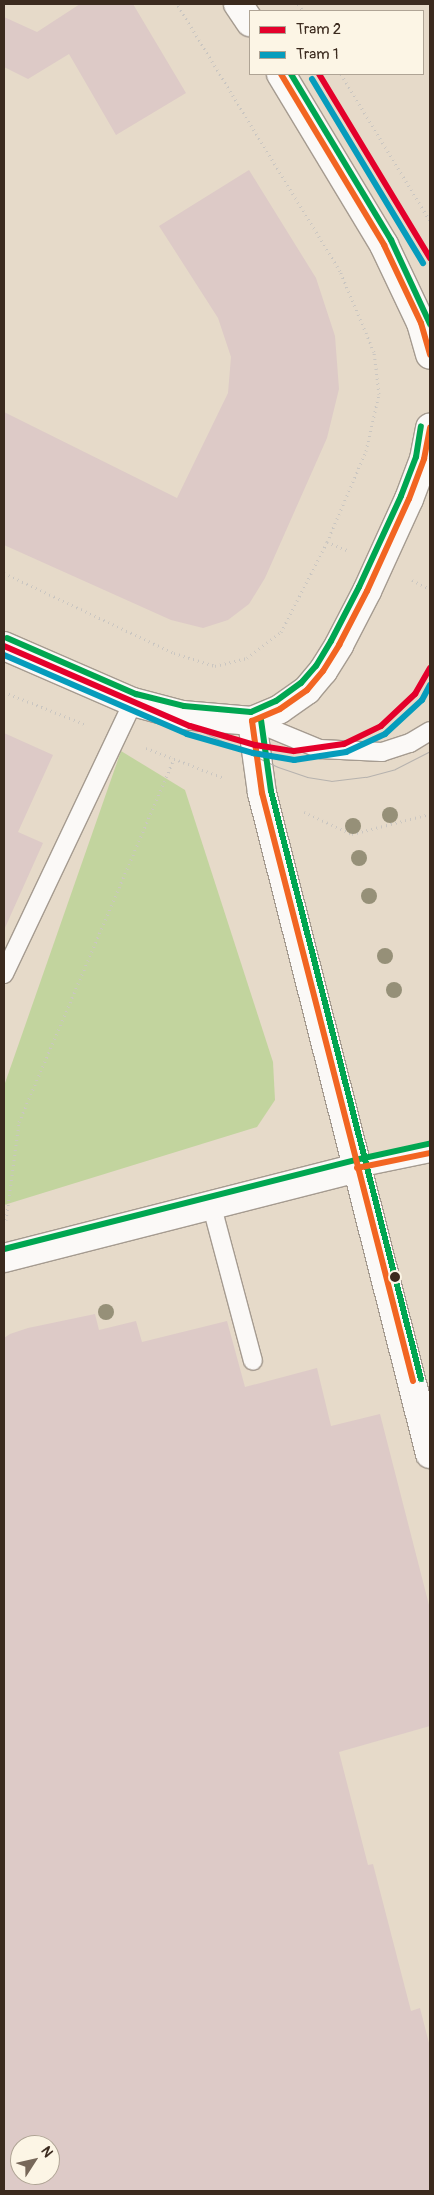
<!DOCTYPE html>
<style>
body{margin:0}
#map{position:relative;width:434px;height:2195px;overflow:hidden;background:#e6dac9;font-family:Pangolin,sans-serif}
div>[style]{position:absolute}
.green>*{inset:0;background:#c2d49e}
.building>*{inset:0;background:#ddcac7}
.path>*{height:3px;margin-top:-1.5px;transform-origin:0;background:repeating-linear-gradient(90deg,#cac6c1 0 1px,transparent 0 5px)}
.roads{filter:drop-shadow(1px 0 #a59b90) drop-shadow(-1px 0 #a59b90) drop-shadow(0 1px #a59b90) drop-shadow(0 -1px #a59b90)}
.service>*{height:18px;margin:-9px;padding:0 9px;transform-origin:9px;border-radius:9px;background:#fbf9f7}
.minor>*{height:28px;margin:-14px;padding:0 14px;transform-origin:14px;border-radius:14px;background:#fbf9f7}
.tertiary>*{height:28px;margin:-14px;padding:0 14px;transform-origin:14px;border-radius:14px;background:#fbf9f7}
.tram>*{height:1px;margin:-0.5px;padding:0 0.5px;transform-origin:0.5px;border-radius:0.5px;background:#b6b2ae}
.bus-1>*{height:6px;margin:-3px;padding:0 3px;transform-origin:3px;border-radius:3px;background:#00a651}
.bus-2>*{height:6px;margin:-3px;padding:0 3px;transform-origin:3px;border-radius:3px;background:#f26522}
.tram-1>*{height:6px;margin:-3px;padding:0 3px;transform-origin:3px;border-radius:3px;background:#e4002b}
.tram-2>*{height:6px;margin:-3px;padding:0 3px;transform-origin:3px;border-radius:3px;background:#069cbc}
.trees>*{width:16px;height:16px;margin:-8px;border-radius:50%;background:#969078}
.dots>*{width:14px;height:14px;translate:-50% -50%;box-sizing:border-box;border:2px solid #fcf5e5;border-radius:50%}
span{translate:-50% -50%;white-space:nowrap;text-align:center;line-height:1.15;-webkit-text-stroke:4.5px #fcf5e5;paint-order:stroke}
.frame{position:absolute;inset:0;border:5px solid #3b2a1e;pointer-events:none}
.legend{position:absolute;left:249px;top:10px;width:175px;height:65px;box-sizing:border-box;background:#fcf5e5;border:1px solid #afa495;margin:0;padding:6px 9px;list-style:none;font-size:15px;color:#3b2a1e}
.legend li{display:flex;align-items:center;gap:10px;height:25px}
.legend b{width:25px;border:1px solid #afa495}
.north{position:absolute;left:10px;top:2135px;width:50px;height:50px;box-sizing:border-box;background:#fcf5e5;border:1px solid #afa495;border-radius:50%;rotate:55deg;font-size:14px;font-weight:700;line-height:20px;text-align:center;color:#3b2a1e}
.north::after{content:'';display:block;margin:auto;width:18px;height:22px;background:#77685a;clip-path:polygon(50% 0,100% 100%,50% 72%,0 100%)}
</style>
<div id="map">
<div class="green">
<div style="clip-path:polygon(121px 751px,185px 790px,273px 1062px,275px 1100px,257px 1127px,4px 1205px,4px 1086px)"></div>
</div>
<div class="building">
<div style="clip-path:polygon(80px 4px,133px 4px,186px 93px,116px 135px,69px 54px,28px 79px,4px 67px,4px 17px,37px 32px)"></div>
<div style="clip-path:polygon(249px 170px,316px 278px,335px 336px,339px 389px,327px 438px,265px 578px,249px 604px,228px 620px,203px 628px,171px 620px,4px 545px,4px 412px,177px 498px,228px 393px,231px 357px,218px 318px,159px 226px)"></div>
<div style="clip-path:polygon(4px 733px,53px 755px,18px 832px,43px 843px,4px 930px)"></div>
<div style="clip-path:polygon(evenodd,95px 1314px,99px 1330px,136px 1321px,142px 1342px,227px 1321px,245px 1387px,317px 1368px,331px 1426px,380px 1414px,430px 1609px,430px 1726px,339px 1752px,368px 1865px,373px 1864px,411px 2011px,420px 2008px,430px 2047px,430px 2191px,4px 2191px,4px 1338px,10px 1334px,28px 1328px,95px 1314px,20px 2145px,50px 2145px,50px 2175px,20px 2175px,20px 2145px)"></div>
</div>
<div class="path">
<div style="left:298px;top:4px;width:9px;rotate:54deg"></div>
<div style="left:341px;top:74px;width:172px;rotate:58.8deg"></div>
<div style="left:327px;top:542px;width:22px;rotate:22deg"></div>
<div style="left:4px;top:573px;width:188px;rotate:25.2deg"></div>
<div style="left:174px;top:653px;width:43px;rotate:17.6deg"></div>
<div style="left:215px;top:666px;width:33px;rotate:-14deg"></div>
<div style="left:247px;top:658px;width:43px;rotate:-37.4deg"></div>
<div style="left:281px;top:632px;width:101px;rotate:-62.9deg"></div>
<div style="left:327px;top:542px;width:99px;rotate:-66.8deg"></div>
<div style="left:366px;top:451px;width:58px;rotate:-77.2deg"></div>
<div style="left:379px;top:394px;width:42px;rotate:-96.8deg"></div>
<div style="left:374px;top:352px;width:88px;rotate:-112.8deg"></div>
<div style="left:340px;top:271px;width:313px;rotate:-121.4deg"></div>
<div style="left:412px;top:580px;width:20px;rotate:27deg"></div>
<div style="left:4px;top:692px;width:89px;rotate:21.7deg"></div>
<div style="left:146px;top:748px;width:84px;rotate:21deg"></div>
<div style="left:304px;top:812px;width:53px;rotate:24.6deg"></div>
<div style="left:352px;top:834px;width:81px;rotate:-14.4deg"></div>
<div style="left:6px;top:1220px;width:99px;rotate:-82.4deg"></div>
<div style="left:19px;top:1122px;width:395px;rotate:-66.9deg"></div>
</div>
<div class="roads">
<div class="service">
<div style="left:252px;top:721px;width:74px;rotate:22.4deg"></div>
<div style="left:320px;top:749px;width:62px;rotate:2.8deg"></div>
<div style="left:382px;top:752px;width:29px;rotate:-18deg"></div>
<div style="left:410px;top:743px;width:23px;rotate:-31deg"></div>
<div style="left:4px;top:974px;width:301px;rotate:-64.6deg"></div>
<div style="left:357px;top:1168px;width:75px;rotate:-11.6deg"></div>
<div style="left:212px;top:1207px;width:159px;rotate:75.1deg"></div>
</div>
<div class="minor">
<div style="left:252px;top:721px;width:73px;rotate:82.1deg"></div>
<div style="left:262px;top:793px;width:682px;rotate:75.74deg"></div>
<div style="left:4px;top:1258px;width:364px;rotate:-14.3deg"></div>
</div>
<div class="tertiary">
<div style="left:238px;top:4px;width:22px;rotate:56deg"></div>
<div style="left:281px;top:74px;width:200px;rotate:58.9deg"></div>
<div style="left:384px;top:245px;width:86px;rotate:64.6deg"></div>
<div style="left:421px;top:323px;width:33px;rotate:74deg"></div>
<div style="left:4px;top:646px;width:141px;rotate:23.5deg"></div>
<div style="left:133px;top:702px;width:51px;rotate:14.9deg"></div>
<div style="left:182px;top:715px;width:70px;rotate:4.9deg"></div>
<div style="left:252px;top:721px;width:30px;rotate:-23deg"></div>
<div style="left:280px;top:709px;width:33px;rotate:-35deg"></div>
<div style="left:307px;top:690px;width:25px;rotate:-50deg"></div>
<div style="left:323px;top:671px;width:31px;rotate:-58deg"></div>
<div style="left:339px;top:645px;width:61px;rotate:-62.6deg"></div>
<div style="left:367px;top:591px;width:101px;rotate:-65.5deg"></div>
<div style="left:409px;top:499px;width:43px;rotate:-69.4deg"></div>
<div style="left:424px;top:459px;width:32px;rotate:-79deg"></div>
</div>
</div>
<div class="tram">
<div style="left:190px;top:726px;width:97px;rotate:25deg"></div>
<div style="left:278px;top:767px;width:31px;rotate:19deg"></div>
<div style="left:307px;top:777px;width:24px;rotate:9deg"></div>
<div style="left:331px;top:781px;width:35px;rotate:-7deg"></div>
<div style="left:366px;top:777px;width:30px;rotate:-15deg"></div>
<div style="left:395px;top:769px;width:39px;rotate:-27deg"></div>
</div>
<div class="bus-1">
<div style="left:291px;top:74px;width:194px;rotate:58.9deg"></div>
<div style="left:391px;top:240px;width:93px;rotate:65.1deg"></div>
<div style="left:7px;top:638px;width:141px;rotate:23.5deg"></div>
<div style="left:136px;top:694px;width:49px;rotate:14deg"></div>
<div style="left:184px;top:706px;width:67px;rotate:5.1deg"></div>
<div style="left:251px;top:712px;width:27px;rotate:-24deg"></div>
<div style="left:276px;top:701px;width:31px;rotate:-36deg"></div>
<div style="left:301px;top:683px;width:23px;rotate:-49deg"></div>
<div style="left:316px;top:666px;width:29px;rotate:-59deg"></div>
<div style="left:331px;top:641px;width:61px;rotate:-62.6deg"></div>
<div style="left:359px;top:587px;width:100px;rotate:-65.2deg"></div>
<div style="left:401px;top:496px;width:42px;rotate:-69deg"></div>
<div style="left:416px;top:457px;width:31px;rotate:-81deg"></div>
<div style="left:261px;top:720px;width:72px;rotate:82deg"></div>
<div style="left:271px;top:791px;width:607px;rotate:75.69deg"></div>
<div style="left:4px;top:1249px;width:362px;rotate:-14.2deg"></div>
<div style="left:355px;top:1160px;width:75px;rotate:-12.4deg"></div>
</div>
<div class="bus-2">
<div style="left:281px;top:74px;width:200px;rotate:58.9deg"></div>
<div style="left:384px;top:245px;width:86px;rotate:64.6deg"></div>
<div style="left:421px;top:323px;width:33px;rotate:74deg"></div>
<div style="left:357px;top:1168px;width:75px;rotate:-11.6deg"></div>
<div style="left:413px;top:1381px;width:607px;rotate:-104.4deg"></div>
<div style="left:262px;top:793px;width:73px;rotate:-97.9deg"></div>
<div style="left:252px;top:721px;width:30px;rotate:-23deg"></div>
<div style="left:280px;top:709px;width:33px;rotate:-35deg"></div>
<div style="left:307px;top:690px;width:25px;rotate:-50deg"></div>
<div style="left:323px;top:671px;width:31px;rotate:-58deg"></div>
<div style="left:339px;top:645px;width:61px;rotate:-62.6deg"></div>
<div style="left:367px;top:591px;width:101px;rotate:-65.5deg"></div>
<div style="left:409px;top:499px;width:43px;rotate:-69.4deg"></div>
<div style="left:424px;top:459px;width:32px;rotate:-79deg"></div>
</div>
<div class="tram-1">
<div style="left:319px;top:74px;width:215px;rotate:58.9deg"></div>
<div style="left:4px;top:646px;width:202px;rotate:23.3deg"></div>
<div style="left:190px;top:726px;width:68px;rotate:16.3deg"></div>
<div style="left:255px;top:745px;width:39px;rotate:9deg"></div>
<div style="left:294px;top:751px;width:50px;rotate:-8deg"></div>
<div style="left:344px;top:744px;width:41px;rotate:-25.9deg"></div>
<div style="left:381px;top:726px;width:47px;rotate:-43.3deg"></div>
<div style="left:415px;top:694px;width:30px;rotate:-60deg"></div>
</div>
<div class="tram-2">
<div style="left:312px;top:79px;width:215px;rotate:58.9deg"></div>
<div style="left:4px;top:655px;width:199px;rotate:23.3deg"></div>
<div style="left:187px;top:734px;width:69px;rotate:16.1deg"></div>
<div style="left:253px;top:753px;width:42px;rotate:9.7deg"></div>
<div style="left:294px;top:760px;width:53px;rotate:-8.7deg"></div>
<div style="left:346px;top:752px;width:43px;rotate:-24.8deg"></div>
<div style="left:385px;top:734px;width:50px;rotate:-42.6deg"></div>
<div style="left:422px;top:700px;width:17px;rotate:-62deg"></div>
</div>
<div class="trees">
<div style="left:390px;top:815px"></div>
<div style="left:353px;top:826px"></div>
<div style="left:359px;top:858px"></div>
<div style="left:369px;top:896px"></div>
<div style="left:385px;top:956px"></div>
<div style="left:394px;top:990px"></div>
<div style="left:106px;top:1312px"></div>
</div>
<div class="dots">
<div style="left:395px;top:1277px;background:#3b2a1e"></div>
</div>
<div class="frame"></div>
<ul class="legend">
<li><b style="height:6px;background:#e4002b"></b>Tram 2</li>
<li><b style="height:6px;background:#069cbc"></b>Tram 1</li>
</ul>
<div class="north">N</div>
</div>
